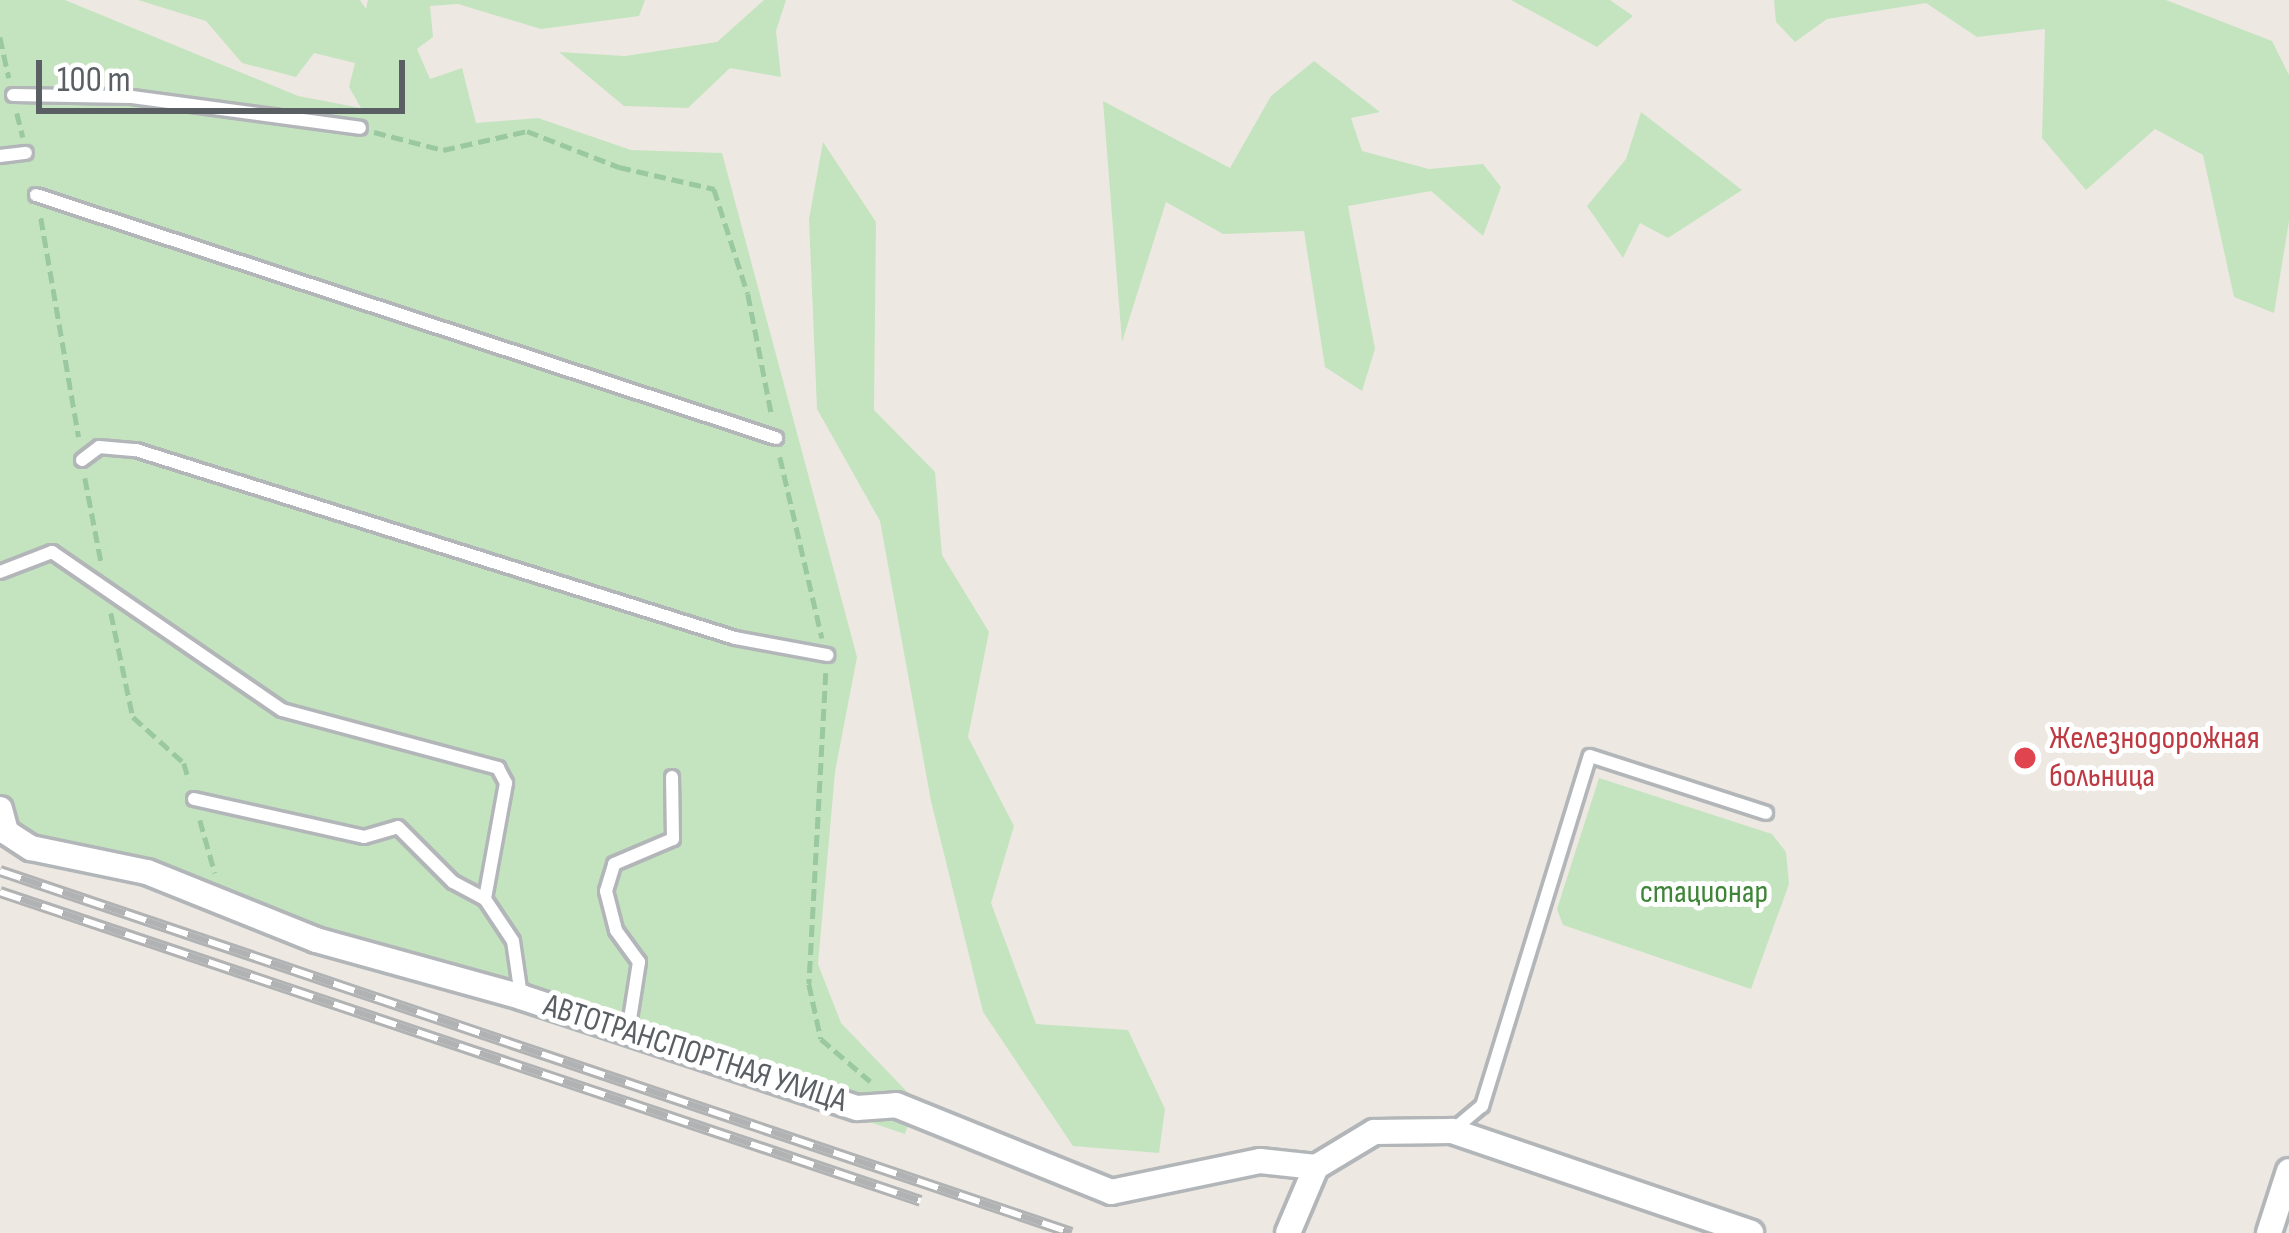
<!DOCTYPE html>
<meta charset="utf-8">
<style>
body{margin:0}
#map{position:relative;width:2289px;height:1233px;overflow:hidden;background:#ede9e2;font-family:"Sofia Sans Condensed",sans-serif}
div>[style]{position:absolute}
.green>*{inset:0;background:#c4e4bf}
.path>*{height:4.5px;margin-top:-2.25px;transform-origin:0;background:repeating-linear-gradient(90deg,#99c8a1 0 12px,transparent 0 18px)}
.roads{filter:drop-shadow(3px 0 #b3b6b9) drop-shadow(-3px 0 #b3b6b9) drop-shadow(0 3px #b3b6b9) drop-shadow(0 -3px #b3b6b9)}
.service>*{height:12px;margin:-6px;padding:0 6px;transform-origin:6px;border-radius:6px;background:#fff}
.minor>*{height:24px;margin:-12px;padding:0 12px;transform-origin:12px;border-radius:12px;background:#fff}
.rail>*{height:12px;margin-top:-6px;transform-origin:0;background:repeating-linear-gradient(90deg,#fff 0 22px,#b1b2b3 0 44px);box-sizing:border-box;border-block:3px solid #b1b2b3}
.dots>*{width:33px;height:33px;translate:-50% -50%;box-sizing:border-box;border:6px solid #fff;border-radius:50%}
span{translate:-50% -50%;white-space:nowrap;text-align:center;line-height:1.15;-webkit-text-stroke:10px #fff;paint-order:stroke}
.health-label{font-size:33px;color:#be3a42}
.left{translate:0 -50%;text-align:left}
.park-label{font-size:33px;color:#3e8537}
.street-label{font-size:33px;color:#5a5f63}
.scale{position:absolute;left:36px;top:60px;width:369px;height:54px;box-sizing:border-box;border:6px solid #5a5f63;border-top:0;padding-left:15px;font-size:36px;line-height:42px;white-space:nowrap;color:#5a5f63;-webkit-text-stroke:9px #fff;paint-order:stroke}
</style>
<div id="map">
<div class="green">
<div style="clip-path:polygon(0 0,65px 0,298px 96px,361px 108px,349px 87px,355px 63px,314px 53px,296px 77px,242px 63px,206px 21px,138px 0,360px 0,366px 9px,368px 0,645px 0,639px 16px,541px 29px,458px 4px,430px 6px,433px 37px,417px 49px,430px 79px,462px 68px,476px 123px,538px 118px,631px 150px,722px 153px,857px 657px,835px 772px,818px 964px,841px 1023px,916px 1101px,905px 1134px,0 832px)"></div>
<div style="clip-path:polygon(764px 0,786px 0,776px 31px,781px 77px,730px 68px,688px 108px,624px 106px,559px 52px,625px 56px,717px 42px)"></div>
<div style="clip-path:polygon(1511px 0,1610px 0,1633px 16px,1597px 47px)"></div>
<div style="clip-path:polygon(1774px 0,2166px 0,2272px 41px,2289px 75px,2289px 221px,2274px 313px,2234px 297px,2203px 155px,2155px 129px,2086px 190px,2042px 138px,2045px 29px,1977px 37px,1926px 3px,1827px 19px,1795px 42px,1776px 22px)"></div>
<div style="clip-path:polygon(1314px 61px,1380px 112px,1351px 118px,1362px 151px,1429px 169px,1483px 164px,1501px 187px,1483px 236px,1431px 191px,1348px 206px,1375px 349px,1362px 391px,1325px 367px,1304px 231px,1223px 234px,1166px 202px,1122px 342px,1103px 101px,1230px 168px,1271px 96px)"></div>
<div style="clip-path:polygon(1641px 112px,1742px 190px,1668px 238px,1640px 223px,1623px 258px,1587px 206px,1626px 159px)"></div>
<div style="clip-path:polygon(823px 142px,876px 222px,874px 410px,935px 472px,942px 555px,989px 632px,968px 737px,1014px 826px,991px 903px,1036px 1024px,1128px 1030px,1165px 1109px,1159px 1153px,1073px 1146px,983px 1012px,931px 801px,880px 521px,817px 409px,809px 219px)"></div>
<div style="clip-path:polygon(1599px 778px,1772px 834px,1786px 852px,1789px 884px,1751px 989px,1563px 925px,1557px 909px)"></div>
</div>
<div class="path">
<div style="left:0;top:37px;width:42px;rotate:77.6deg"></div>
<div style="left:17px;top:113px;width:25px;rotate:76deg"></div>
<div style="left:374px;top:132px;width:71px;rotate:14.6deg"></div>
<div style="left:443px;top:150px;width:86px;rotate:-12.7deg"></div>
<div style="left:527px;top:131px;width:99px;rotate:21.4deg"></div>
<div style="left:619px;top:167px;width:98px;rotate:13deg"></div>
<div style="left:714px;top:189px;width:110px;rotate:72.1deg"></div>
<div style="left:748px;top:294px;width:124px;rotate:78.9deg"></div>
<div style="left:41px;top:218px;width:222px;rotate:80.2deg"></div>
<div style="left:780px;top:457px;width:186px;rotate:76.9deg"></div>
<div style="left:85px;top:478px;width:85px;rotate:79.1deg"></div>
<div style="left:111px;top:613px;width:106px;rotate:78.1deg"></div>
<div style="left:133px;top:717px;width:69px;rotate:42deg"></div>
<div style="left:184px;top:763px;width:18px;rotate:74deg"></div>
<div style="left:826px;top:673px;width:311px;rotate:93.1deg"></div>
<div style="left:809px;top:984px;width:56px;rotate:77.7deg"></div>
<div style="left:821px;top:1039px;width:65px;rotate:40.6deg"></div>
<div style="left:200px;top:820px;width:55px;rotate:74.2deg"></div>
</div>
<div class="roads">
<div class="service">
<div style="left:13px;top:95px;width:119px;rotate:1deg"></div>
<div style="left:132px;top:97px;width:230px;rotate:7.7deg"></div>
<div style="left:0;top:156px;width:26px;rotate:-7deg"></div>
<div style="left:36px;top:195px;width:779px;rotate:18.18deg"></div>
<div style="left:82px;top:460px;width:21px;rotate:-37deg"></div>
<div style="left:99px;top:447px;width:37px;rotate:5deg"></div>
<div style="left:136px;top:450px;width:628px;rotate:17.42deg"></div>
<div style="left:735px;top:638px;width:94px;rotate:10.5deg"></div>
<div style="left:0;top:572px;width:56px;rotate:-21deg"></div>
<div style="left:52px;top:552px;width:279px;rotate:34.5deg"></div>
<div style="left:282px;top:710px;width:224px;rotate:15deg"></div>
<div style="left:498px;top:768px;width:17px;rotate:62deg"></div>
<div style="left:506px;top:783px;width:118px;rotate:100.3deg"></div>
<div style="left:194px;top:799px;width:174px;rotate:12.6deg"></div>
<div style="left:364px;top:837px;width:35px;rotate:-16deg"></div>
<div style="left:398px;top:827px;width:78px;rotate:45deg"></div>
<div style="left:453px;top:882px;width:36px;rotate:28deg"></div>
<div style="left:485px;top:899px;width:50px;rotate:56.3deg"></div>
<div style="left:513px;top:941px;width:56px;rotate:81.7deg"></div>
<div style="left:628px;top:1032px;width:71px;rotate:-81.1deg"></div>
<div style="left:639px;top:962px;width:39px;rotate:-126deg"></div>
<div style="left:616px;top:930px;width:40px;rotate:-104.4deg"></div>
<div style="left:606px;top:891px;width:28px;rotate:-73deg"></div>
<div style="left:614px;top:864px;width:64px;rotate:-23deg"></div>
<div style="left:673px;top:839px;width:62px;rotate:-90.9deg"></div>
<div style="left:1453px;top:1130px;width:38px;rotate:-40deg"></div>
<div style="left:1482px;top:1106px;width:366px;rotate:-72.9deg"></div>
<div style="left:1590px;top:756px;width:185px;rotate:17.9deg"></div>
</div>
<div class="minor">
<div style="left:0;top:809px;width:24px;rotate:75deg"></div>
<div style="left:6px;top:832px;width:30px;rotate:33deg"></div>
<div style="left:31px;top:848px;width:118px;rotate:11.7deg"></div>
<div style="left:147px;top:872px;width:182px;rotate:21.9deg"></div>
<div style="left:316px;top:940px;width:213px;rotate:15.5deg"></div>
<div style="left:521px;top:997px;width:354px;rotate:18.3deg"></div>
<div style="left:857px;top:1108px;width:39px;rotate:-4deg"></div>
<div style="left:896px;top:1105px;width:232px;rotate:22deg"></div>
<div style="left:1111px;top:1192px;width:152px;rotate:-11.8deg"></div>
<div style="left:1260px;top:1161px;width:56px;rotate:6.1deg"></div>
<div style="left:1316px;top:1167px;width:68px;rotate:-31.1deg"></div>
<div style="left:1374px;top:1132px;width:78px;rotate:-0.7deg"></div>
<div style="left:1452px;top:1131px;width:316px;rotate:18.8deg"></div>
<div style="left:1288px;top:1233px;width:72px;rotate:-67deg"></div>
<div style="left:2269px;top:1233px;width:65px;rotate:-72.1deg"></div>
</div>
</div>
<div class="rail">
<div style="left:0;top:871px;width:1131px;rotate:18.66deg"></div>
<div style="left:0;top:892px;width:971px;rotate:18.55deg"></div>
</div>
<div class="dots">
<div style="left:2025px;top:758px;background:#e0444e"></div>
</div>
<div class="health-label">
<span class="left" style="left:2049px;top:758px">Железнодорожная<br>больница</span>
</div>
<div class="park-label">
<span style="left:1704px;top:893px">стационар</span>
</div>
<div class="street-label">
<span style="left:695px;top:1054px;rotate:18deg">АВТОТРАНСПОРТНАЯ УЛИЦА</span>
</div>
<div class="scale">100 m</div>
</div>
